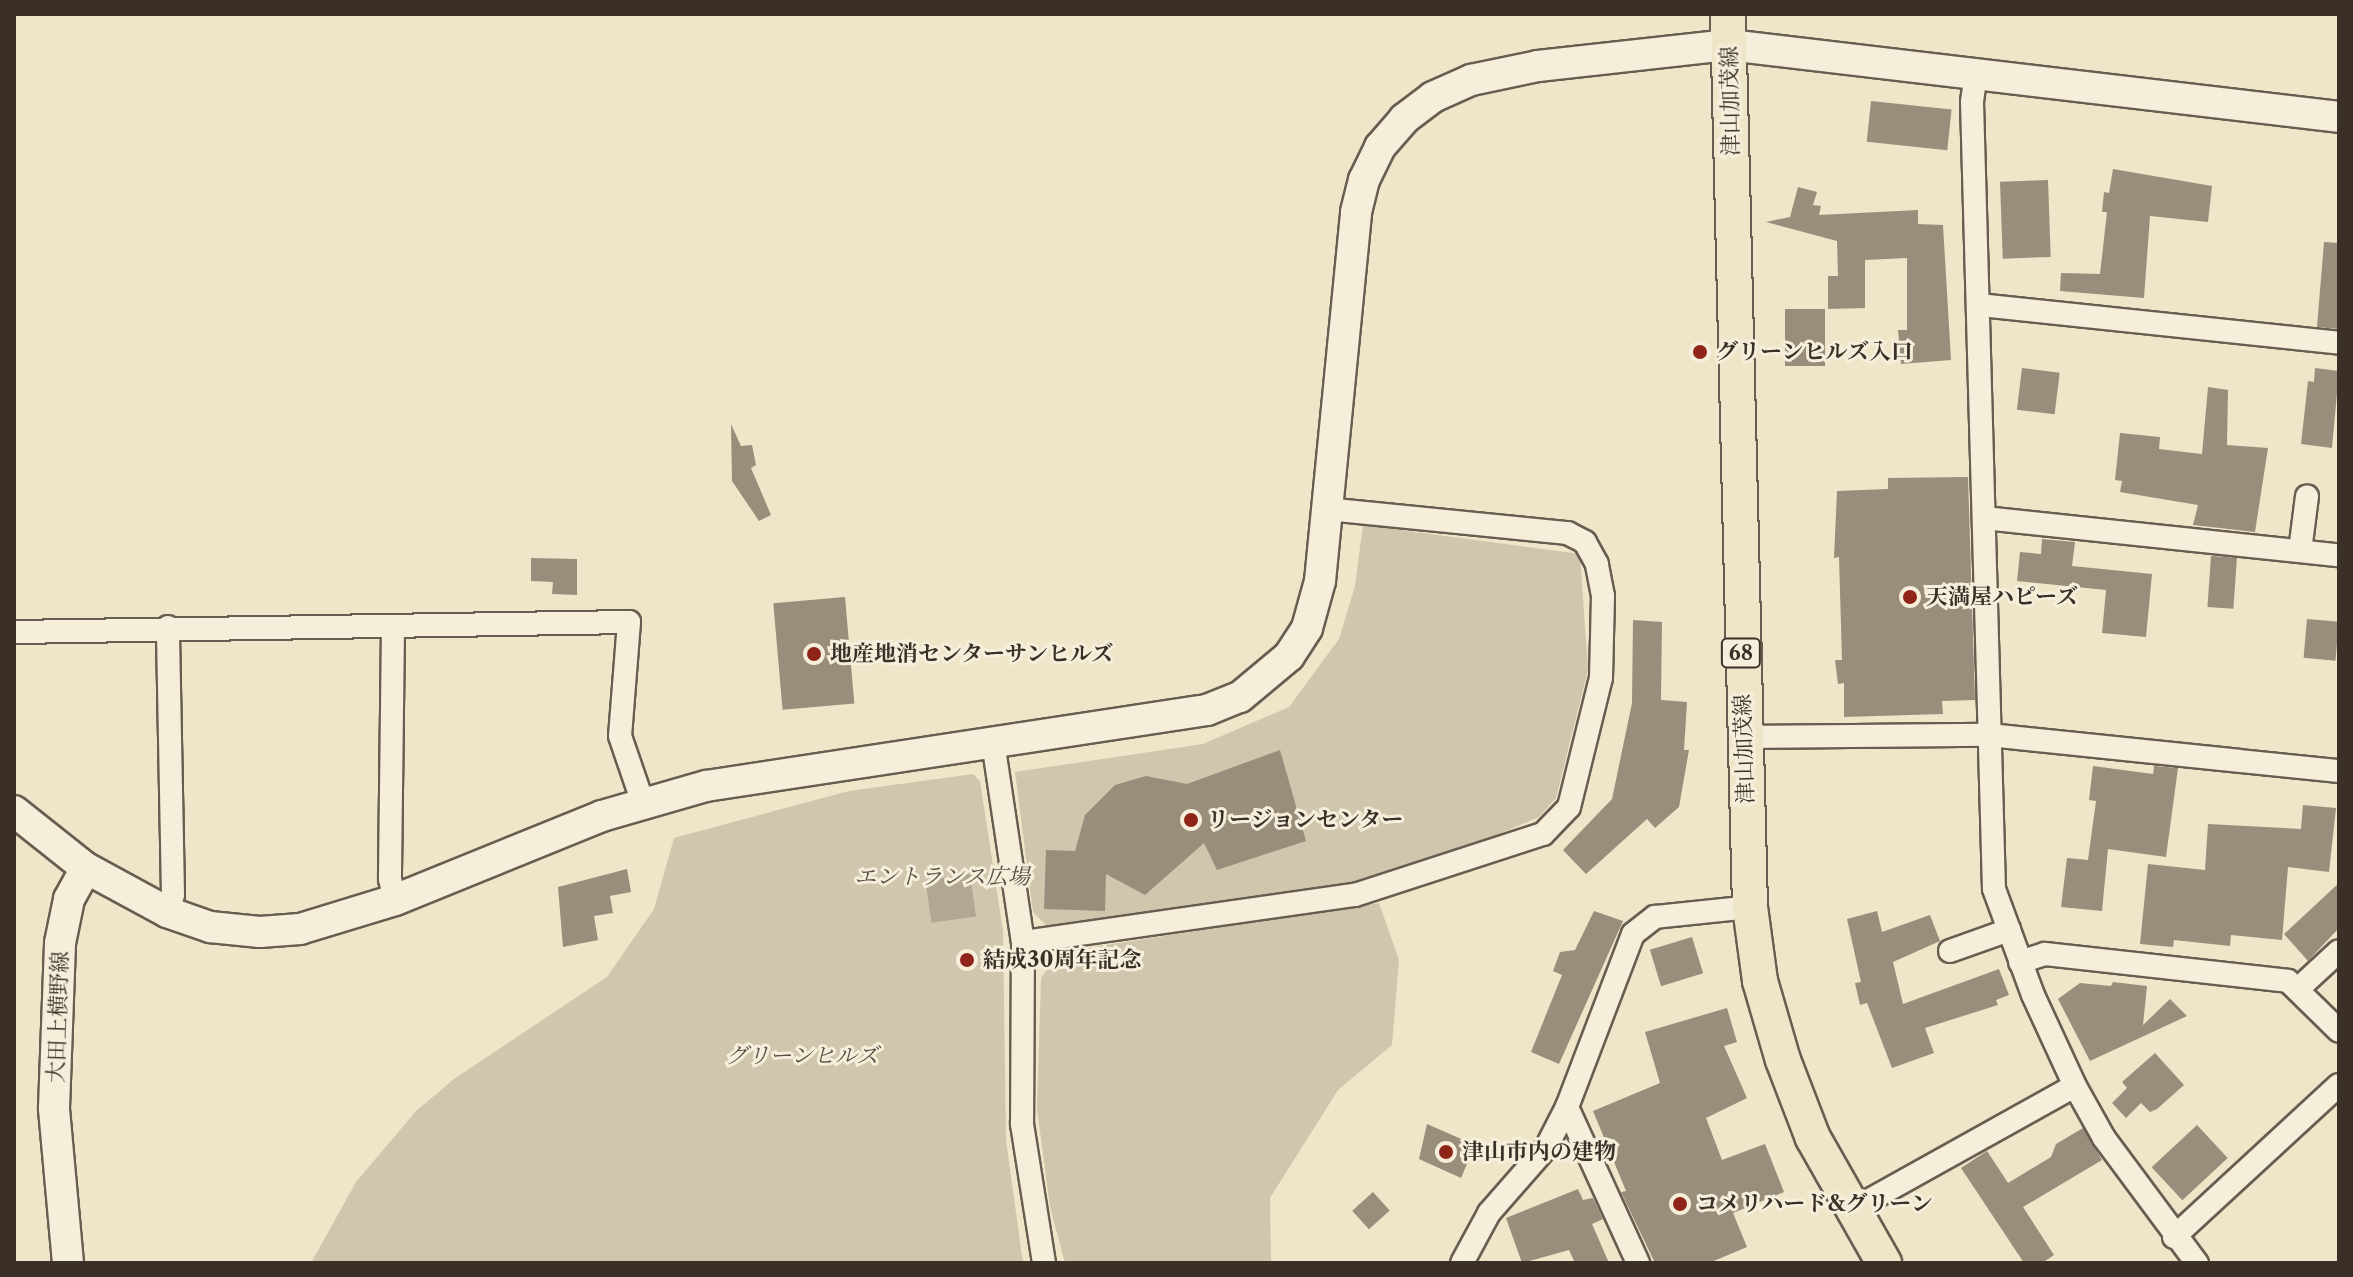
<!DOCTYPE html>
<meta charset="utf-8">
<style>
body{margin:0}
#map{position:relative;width:2353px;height:1277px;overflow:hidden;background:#efe5c8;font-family:"Libre Caslon Text","Noto Serif JP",serif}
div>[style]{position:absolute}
.green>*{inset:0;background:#d0c6ad}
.water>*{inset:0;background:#b2a792;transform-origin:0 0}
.building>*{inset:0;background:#998e7b;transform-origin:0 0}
.roads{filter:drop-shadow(2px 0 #685d50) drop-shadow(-2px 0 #685d50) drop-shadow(0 2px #685d50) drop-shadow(0 -2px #685d50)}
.street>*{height:22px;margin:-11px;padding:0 11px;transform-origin:11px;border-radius:11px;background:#f5eedb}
.secondary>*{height:30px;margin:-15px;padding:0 15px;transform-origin:15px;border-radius:15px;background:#f5eedb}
.primary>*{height:34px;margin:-17px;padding:0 17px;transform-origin:17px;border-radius:17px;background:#efe5c8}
.dots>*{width:22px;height:22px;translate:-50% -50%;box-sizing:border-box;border:4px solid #f5eedb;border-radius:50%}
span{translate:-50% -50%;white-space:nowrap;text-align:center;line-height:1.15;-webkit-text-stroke:6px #f5eedb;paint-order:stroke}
.shield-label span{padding:2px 6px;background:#f5eedb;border:2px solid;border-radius:6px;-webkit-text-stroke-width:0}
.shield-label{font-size:20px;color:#3b3028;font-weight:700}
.street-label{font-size:22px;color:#3b3028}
.poi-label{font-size:22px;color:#3b3028;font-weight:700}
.left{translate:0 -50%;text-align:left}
.park-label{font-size:22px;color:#594e43;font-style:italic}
.frame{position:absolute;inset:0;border:16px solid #3b3028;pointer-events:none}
</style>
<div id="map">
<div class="green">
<div style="clip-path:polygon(1363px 525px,1580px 554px,1588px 670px,1556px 798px,1539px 817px,1397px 878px,1052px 931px,1033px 912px,1015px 772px,1203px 744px,1289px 707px,1339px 639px,1355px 586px)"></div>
<div style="clip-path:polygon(973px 774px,980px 781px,1003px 931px,1006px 1140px,1023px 1263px,311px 1263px,356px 1182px,416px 1111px,454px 1079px,607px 977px,654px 909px,674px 838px,849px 791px)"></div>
<div style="clip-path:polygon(1379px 903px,1399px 960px,1392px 1045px,1338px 1090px,1270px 1198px,1271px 1263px,1065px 1263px,1050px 1207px,1037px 1109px,1041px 978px,1060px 952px)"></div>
</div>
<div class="water">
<div style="left:970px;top:874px;width:43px;height:45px;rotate:82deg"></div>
</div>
<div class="building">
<div style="left:1871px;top:101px;width:81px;height:41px;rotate:6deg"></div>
<div style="clip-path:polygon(2113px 169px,2212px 186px,2208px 222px,2150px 216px,2144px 298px,2060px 291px,2061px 273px,2100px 274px,2107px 212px,2102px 212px,2104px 192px,2109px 193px)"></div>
<div style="left:2048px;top:180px;width:77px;height:48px;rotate:88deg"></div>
<div style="clip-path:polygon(1798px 187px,1817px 192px,1813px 205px,1821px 206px,1819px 215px,1918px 210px,1918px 224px,1943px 225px,1951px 360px,1901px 364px,1898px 330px,1907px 330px,1907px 258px,1865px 260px,1865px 308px,1828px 309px,1828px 276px,1838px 276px,1837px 241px,1766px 222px,1790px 217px)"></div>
<div style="clip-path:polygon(2324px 242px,2339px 243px,2339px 329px,2317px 327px)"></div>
<div style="left:1785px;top:309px;width:40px;height:57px"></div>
<div style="left:2022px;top:368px;width:38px;height:42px;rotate:7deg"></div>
<div style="clip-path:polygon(2315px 368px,2339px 371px,2332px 448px,2301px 444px,2308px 381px,2314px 382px)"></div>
<div style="clip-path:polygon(2208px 387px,2228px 390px,2227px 445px,2268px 448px,2255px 532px,2193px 525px,2198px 505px,2120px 492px,2122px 481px,2115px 480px,2120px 433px,2160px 437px,2159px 449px,2202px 454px)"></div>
<div style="clip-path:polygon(731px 424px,741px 446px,752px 445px,756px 465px,751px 468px,771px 515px,759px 521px,732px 481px)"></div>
<div style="clip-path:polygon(1968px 477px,1975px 700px,1942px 701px,1943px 714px,1844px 717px,1844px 683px,1838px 684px,1835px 660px,1842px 660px,1839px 557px,1834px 558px,1837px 491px,1888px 489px,1888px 478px)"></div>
<div style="clip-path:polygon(2042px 539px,2075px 542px,2072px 566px,2152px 574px,2146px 637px,2102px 633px,2106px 590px,2017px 581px,2020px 552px,2041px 554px)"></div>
<div style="left:2211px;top:556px;width:26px;height:51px;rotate:4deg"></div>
<div style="clip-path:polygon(531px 558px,577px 559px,577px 595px,552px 594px,553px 582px,531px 581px)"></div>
<div style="left:845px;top:597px;width:107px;height:72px;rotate:85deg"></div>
<div style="left:2307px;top:619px;width:32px;height:39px;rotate:5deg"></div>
<div style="clip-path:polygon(1633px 620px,1662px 622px,1661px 700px,1687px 702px,1684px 750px,1689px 750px,1679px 807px,1655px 828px,1647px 819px,1586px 874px,1563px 850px,1612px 799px,1632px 703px)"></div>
<div style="clip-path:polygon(1280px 750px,1306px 841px,1217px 870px,1204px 843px,1145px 895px,1106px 874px,1105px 911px,1044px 909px,1046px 850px,1075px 851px,1085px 815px,1115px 785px,1146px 776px,1187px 784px)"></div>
<div style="clip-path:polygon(2093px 766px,2153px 774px,2154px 766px,2178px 768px,2166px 857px,2108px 849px,2102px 911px,2061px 907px,2067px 858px,2088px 860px,2096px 801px,2089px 800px)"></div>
<div style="clip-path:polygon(2303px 805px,2336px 808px,2329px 872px,2288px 867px,2282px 940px,2231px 935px,2230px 946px,2174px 940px,2173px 947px,2140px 944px,2148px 864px,2205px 870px,2208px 824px,2301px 829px)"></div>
<div style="clip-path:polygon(627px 869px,631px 892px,610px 896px,613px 913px,594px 916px,598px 940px,563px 947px,558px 887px)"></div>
<div style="clip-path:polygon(2339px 883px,2339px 928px,2308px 961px,2284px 934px)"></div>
<div style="clip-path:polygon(1594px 911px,1623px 921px,1559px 1064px,1531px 1052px,1562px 975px,1553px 971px,1560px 952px,1575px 950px)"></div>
<div style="clip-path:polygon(1877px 911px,1882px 932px,1930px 915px,1940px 941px,1893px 962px,1903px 1004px,1999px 969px,2009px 995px,1996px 1000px,1998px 1005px,1925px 1028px,1934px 1053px,1892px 1068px,1867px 1003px,1860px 1005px,1855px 983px,1861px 982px,1847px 919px)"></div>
<div style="left:1692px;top:937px;width:38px;height:44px;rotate:73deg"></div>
<div style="clip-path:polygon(2113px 982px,2147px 986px,2143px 1025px,2170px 999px,2187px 1016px,2090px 1061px,2058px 999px,2080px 983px,2111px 986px)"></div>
<div style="clip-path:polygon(1727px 1008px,1737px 1042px,1724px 1046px,1747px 1098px,1706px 1118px,1722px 1160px,1765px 1144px,1784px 1192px,1733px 1213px,1747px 1247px,1709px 1263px,1655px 1263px,1621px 1192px,1626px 1191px,1593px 1111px,1660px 1083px,1645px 1032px)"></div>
<div style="clip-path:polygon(2155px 1053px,2184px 1085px,2157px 1109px,2150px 1112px,2141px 1103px,2126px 1118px,2112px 1103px,2127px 1088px,2122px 1082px)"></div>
<div style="clip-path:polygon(1427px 1124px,1475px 1145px,1461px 1178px,1419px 1159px)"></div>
<div style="left:2197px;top:1125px;width:45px;height:62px;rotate:47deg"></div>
<div style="clip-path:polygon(2083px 1128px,2102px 1160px,2023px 1207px,2054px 1255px,2042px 1263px,2024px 1263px,1961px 1168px,1987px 1151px,2008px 1183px,2051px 1157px,2056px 1144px)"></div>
<div style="clip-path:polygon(1578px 1189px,1583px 1200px,1593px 1198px,1603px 1219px,1592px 1224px,1609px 1263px,1575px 1263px,1569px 1250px,1522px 1263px,1506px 1218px)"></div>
<div style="left:1373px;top:1192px;width:25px;height:28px;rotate:48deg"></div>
</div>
<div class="roads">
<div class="street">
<div style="left:1976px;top:73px;width:29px;rotate:98deg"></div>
<div style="left:1972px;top:102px;width:787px;rotate:88.4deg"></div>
<div style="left:1994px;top:889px;width:113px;rotate:69.8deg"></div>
<div style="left:2033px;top:995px;width:100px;rotate:65.2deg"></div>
<div style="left:2075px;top:1086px;width:60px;rotate:60.9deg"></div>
<div style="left:2104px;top:1138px;width:156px;rotate:53.4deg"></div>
<div style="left:1980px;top:305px;width:361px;rotate:6deg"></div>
<div style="left:1984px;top:518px;width:357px;rotate:6deg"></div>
<div style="left:2300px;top:551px;width:55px;rotate:-82.7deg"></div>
<div style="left:393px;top:627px;width:252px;rotate:90.7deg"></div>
<div style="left:390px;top:879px;width:22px;rotate:77deg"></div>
<div style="left:14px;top:632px;width:615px;rotate:-0.93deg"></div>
<div style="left:629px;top:622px;width:114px;rotate:94.5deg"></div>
<div style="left:620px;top:736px;width:71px;rotate:71.1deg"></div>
<div style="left:1742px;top:737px;width:247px;rotate:-0.5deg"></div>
<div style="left:1989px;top:735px;width:352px;rotate:5.9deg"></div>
<div style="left:993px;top:742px;width:202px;rotate:81.5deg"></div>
<div style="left:1023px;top:942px;width:182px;rotate:90.3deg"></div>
<div style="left:1022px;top:1124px;width:141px;rotate:81deg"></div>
<div style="left:167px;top:912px;width:18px;rotate:-71deg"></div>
<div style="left:173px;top:895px;width:268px;rotate:-91.1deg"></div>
<div style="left:1023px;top:942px;width:335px;rotate:-8.1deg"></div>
<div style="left:1355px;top:895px;width:198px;rotate:-18deg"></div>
<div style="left:1543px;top:834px;width:37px;rotate:-46deg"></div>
<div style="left:1569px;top:807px;width:133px;rotate:-76.1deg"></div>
<div style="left:1601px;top:678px;width:82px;rotate:-88.6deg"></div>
<div style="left:1603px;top:596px;width:33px;rotate:-101deg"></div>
<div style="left:1597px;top:564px;width:25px;rotate:-119deg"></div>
<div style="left:1585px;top:542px;width:20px;rotate:-153deg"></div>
<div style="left:1567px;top:533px;width:242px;rotate:-174.3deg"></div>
<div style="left:1950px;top:951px;width:63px;rotate:-19.6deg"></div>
<div style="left:2020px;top:962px;width:26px;rotate:-18deg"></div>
<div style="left:2045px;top:954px;width:244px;rotate:6.3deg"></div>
<div style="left:2288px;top:981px;width:71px;rotate:44.4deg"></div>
<div style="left:2299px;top:988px;width:54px;rotate:-42.8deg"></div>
<div style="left:1567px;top:1107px;width:171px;rotate:65.5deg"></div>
<div style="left:1850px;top:1211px;width:257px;rotate:-29.1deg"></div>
<div style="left:2174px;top:1237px;width:224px;rotate:-42.7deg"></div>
<div style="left:1462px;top:1263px;width:57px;rotate:-61.6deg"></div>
<div style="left:1489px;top:1213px;width:86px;rotate:-48.8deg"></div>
<div style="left:1546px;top:1148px;width:46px;rotate:-62.9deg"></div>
<div style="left:1567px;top:1107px;width:185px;rotate:-69.1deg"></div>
<div style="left:1633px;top:934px;width:28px;rotate:-38deg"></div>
<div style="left:1655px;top:917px;width:96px;rotate:-6deg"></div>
</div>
<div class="secondary">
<div style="left:14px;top:811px;width:92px;rotate:38.4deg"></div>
<div style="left:86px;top:868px;width:92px;rotate:28.5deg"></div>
<div style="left:167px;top:912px;width:46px;rotate:19.2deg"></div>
<div style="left:210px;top:927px;width:50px;rotate:5.7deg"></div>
<div style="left:260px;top:932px;width:40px;rotate:-4.3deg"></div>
<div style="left:300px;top:929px;width:99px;rotate:-17deg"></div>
<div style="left:395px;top:900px;width:223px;rotate:-22.1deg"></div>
<div style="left:602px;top:816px;width:108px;rotate:-16.1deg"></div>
<div style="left:706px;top:786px;width:507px;rotate:-8.63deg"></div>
<div style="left:1207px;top:710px;width:35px;rotate:-22deg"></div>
<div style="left:1240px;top:697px;width:64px;rotate:-39.9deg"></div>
<div style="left:1289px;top:656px;width:33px;rotate:-57deg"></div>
<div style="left:1307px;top:628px;width:49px;rotate:-74.5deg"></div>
<div style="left:1320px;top:581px;width:371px;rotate:-84.4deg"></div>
<div style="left:1356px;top:212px;width:33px;rotate:-76deg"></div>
<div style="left:1364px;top:180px;width:37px;rotate:-64deg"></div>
<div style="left:1380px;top:147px;width:37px;rotate:-49deg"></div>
<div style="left:1404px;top:119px;width:36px;rotate:-37deg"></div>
<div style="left:1433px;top:97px;width:42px;rotate:-24.1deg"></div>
<div style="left:1471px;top:80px;width:68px;rotate:-11.8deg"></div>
<div style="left:1538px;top:66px;width:192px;rotate:-6.3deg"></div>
<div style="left:1729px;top:45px;width:614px;rotate:6.73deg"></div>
<div style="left:68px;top:1263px;width:156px;rotate:-95.2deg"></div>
<div style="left:54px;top:1108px;width:165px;rotate:-87.9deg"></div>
<div style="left:60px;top:943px;width:45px;rotate:-78.4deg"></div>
<div style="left:69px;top:899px;width:35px;rotate:-61deg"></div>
</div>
<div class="primary">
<div style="left:1728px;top:14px;width:893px;rotate:88.59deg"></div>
<div style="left:1750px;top:907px;width:75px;rotate:82.3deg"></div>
<div style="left:1760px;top:981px;width:82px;rotate:73.8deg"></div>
<div style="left:1783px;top:1060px;width:84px;rotate:69deg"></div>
<div style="left:1813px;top:1138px;width:144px;rotate:60.4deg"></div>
</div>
</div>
<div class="dots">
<div style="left:1700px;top:352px;background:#8f2418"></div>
<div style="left:1910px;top:597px;background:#8f2418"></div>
<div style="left:814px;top:654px;background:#8f2418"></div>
<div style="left:1191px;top:820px;background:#8f2418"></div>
<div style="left:967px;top:960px;background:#8f2418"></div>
<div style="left:1446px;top:1152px;background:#8f2418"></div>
<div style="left:1680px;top:1204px;background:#8f2418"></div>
</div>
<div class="shield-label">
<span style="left:1741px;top:653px">68</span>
</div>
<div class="street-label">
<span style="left:1730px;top:101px;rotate:-91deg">津山加茂線</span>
<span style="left:1744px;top:749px;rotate:-92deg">津山加茂線</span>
<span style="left:58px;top:1017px;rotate:-88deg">大田上横野線</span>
</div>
<div class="poi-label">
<span class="left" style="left:1716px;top:352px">グリーンヒルズ入口</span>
<span class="left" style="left:1926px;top:597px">天満屋ハピーズ</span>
<span class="left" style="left:830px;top:654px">地産地消センターサンヒルズ</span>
<span class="left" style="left:1207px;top:820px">リージョンセンター</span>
<span class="left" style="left:983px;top:960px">結成30周年記念</span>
<span class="left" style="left:1462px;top:1152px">津山市内の建物</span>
<span class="left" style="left:1696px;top:1204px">コメリハード&amp;グリーン</span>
</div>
<div class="park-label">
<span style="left:942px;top:877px">エントランス広場</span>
<span style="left:802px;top:1056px">グリーンヒルズ</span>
</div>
<div class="frame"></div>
</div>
